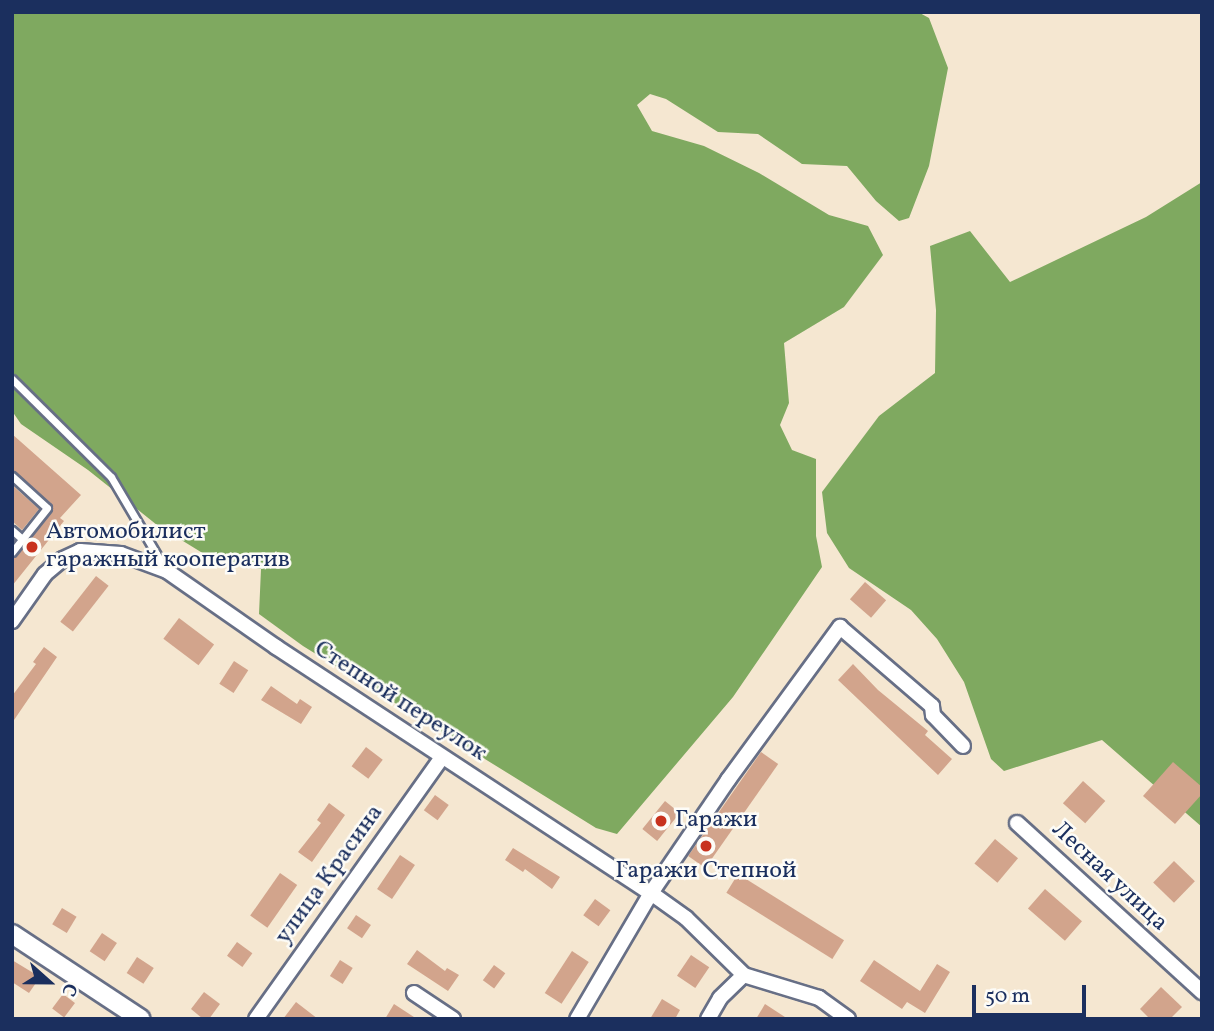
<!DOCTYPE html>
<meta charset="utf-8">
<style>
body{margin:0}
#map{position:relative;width:1214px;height:1031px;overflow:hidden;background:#f5e7d1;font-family:Vollkorn,serif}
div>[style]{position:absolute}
.forest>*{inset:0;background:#7fa960}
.building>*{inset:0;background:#d2a48c;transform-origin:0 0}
.roads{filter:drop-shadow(2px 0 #676f86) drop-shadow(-2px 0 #676f86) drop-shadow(0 2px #676f86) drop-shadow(0 -2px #676f86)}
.service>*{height:7px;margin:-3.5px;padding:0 3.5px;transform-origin:3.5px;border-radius:3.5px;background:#fff}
.minor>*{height:14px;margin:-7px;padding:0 7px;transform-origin:7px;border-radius:7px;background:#fff}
.tertiary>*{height:18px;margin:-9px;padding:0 9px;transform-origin:9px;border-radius:9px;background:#fff}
.dots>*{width:19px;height:19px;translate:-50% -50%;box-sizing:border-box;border:4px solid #fdfcf7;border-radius:50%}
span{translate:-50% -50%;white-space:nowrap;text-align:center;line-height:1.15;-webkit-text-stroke:5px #fdfcf7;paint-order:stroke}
.poi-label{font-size:24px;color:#1b2f5e}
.left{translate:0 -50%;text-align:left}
.street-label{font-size:24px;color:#1b2f5e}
.frame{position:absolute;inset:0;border:14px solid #1b2f5e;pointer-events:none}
.north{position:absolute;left:14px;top:947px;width:70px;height:70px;-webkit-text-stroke:5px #fdfcf7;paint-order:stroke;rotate:111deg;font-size:19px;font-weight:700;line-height:28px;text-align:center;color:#1b2f5e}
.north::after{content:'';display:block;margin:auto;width:24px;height:32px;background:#1b2f5e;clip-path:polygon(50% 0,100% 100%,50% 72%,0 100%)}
.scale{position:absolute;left:972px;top:985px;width:114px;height:32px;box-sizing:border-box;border:4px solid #1b2f5e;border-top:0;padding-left:9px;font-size:21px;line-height:24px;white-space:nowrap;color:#1b2f5e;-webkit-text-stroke:5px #fdfcf7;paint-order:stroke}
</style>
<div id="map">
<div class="forest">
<div style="clip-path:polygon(12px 12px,918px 12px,929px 18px,948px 68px,929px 166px,909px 218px,899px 221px,876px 201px,847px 166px,802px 164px,758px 134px,718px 132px,666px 99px,650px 94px,637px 105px,652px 131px,704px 146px,759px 173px,829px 215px,868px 226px,883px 255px,844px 307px,784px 343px,789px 403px,780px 425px,792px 450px,816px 459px,816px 536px,822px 567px,733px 697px,617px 834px,596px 828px,303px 646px,259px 614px,261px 569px,209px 557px,157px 525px,88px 470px,21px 424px,12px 411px)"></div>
<div style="clip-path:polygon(1202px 182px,1202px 827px,1102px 740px,1004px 771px,991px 759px,964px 682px,937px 639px,911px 610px,849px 568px,827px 533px,822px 492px,879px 416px,935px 373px,936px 310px,930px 246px,970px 231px,1010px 282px,1146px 217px)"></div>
</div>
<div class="building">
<div style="clip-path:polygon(12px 434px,81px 495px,60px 518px,64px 521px,12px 586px,12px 559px,53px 508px,12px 470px)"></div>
<div style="clip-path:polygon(12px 485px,39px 509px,22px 530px,12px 521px)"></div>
<div style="left:96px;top:576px;width:16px;height:58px;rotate:38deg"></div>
<div style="left:865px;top:582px;width:28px;height:23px;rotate:41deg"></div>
<div style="left:179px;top:618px;width:44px;height:26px;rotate:37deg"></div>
<div style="clip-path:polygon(44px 647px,57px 657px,12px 723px,12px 696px,36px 664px,33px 662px)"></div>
<div style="left:234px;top:661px;width:17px;height:27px;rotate:33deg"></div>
<div style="clip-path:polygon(853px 664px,878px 690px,928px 731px,925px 735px,952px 759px,938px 775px,838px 680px)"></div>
<div style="clip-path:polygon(271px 686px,297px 704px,300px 699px,312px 707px,301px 724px,261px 700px)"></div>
<div style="left:366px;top:747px;width:21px;height:24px;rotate:37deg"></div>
<div style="left:761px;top:752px;width:21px;height:127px;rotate:35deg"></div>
<div style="clip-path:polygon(1173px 762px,1202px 787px,1202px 794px,1175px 824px,1143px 796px)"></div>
<div style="left:1083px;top:781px;width:30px;height:30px;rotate:42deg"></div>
<div style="left:435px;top:795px;width:17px;height:19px;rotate:36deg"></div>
<div style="left:665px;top:801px;width:19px;height:36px;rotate:39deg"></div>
<div style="clip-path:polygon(329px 803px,345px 815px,312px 862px,298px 852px,321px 823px,317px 820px)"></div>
<div style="left:995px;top:839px;width:30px;height:32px;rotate:40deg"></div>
<div style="clip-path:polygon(513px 848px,560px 877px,552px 889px,525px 869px,523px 872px,505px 860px)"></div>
<div style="left:400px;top:855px;width:18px;height:41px;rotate:34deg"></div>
<div style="left:1174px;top:861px;width:29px;height:30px;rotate:44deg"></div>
<div style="left:280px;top:873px;width:21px;height:52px;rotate:35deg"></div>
<div style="left:738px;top:874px;width:125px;height:22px;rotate:32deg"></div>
<div style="left:1045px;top:889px;width:49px;height:26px;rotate:41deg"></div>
<div style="left:595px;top:899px;width:19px;height:20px;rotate:36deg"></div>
<div style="left:62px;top:908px;width:17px;height:19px;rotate:31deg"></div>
<div style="left:356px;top:915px;width:18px;height:16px;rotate:34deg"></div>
<div style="left:102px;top:933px;width:18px;height:22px;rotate:34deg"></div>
<div style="left:237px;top:942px;width:19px;height:17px;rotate:36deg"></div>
<div style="clip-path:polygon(417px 950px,445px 971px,447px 968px,459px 975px,448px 991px,407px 964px)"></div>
<div style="left:572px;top:951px;width:20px;height:50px;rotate:33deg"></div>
<div style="left:691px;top:955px;width:22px;height:25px;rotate:34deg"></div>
<div style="left:137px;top:957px;width:20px;height:19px;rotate:33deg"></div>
<div style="clip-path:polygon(12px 960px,40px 977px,29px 993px,12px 982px)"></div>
<div style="left:340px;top:960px;width:15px;height:19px;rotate:32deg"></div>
<div style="clip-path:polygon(874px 960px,920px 991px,937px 964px,950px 972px,925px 1013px,907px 1002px,902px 1009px,860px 981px)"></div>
<div style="left:494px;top:965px;width:14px;height:19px;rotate:36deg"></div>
<div style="clip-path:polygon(1161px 987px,1182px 1007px,1170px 1019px,1150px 1019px,1140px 1009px)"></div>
<div style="clip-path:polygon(204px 992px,220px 1004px,209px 1019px,203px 1019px,191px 1009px)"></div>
<div style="left:63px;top:994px;width:15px;height:18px;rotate:37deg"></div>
<div style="clip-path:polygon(662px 999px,680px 1010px,675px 1019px,650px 1019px)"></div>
<div style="clip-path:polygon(296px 1002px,318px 1019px,283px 1019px)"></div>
<div style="clip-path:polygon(394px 1004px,417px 1019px,385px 1019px)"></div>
<div style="clip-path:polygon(765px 1004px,788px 1019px,756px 1019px)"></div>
</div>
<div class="roads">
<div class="service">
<div style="left:12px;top:379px;width:139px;rotate:44.7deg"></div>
<div style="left:111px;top:477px;width:104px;rotate:59.5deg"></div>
<div style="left:12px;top:476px;width:47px;rotate:42.4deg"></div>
<div style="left:47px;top:508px;width:56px;rotate:128.5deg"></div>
<div style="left:12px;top:530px;width:13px;rotate:42deg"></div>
</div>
<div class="minor">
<div style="left:12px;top:621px;width:57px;rotate:-54.9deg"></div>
<div style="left:45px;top:574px;width:23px;rotate:-40deg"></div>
<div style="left:63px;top:559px;width:19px;rotate:-25deg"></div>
<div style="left:80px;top:551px;width:41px;rotate:4.2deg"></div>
<div style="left:121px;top:554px;width:49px;rotate:20.3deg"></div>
<div style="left:167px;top:571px;width:133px;rotate:34.9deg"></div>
<div style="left:276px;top:647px;width:448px;rotate:33.3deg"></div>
<div style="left:651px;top:893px;width:146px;rotate:120.4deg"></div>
<div style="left:1017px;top:823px;width:251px;rotate:42.4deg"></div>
<div style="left:414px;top:993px;width:47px;rotate:33.7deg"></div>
<div style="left:256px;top:1019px;width:321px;rotate:-54.6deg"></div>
<div style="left:708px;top:1019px;width:24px;rotate:-60deg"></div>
<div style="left:720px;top:998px;width:33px;rotate:-44deg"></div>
<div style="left:848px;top:1019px;width:36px;rotate:-144deg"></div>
<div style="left:819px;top:998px;width:78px;rotate:-163deg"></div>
<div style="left:744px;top:975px;width:81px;rotate:-135.5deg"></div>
<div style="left:686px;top:918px;width:43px;rotate:-144.5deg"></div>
<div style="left:651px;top:893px;width:137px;rotate:-55.7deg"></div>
<div style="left:728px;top:780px;width:190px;rotate:-53.8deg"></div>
<div style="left:840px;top:627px;width:121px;rotate:40.7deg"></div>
<div style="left:932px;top:706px;width:9px;rotate:84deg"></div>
<div style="left:933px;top:715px;width:43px;rotate:45.9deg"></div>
</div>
<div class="tertiary">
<div style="left:12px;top:934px;width:154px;rotate:33.4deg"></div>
</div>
</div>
<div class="dots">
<div style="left:32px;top:547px;background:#c8321e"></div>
<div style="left:661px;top:821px;background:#c8321e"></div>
<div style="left:706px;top:846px;background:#c8321e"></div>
</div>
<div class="poi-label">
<span class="left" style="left:46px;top:547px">Автомобилист<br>гаражный кооператив</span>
<span class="left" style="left:675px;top:821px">Гаражи</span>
<span style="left:706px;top:872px">Гаражи Степной</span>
</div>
<div class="street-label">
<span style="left:400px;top:702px;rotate:33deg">Степной переулок</span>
<span style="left:330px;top:875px;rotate:-54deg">улица Красина</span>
<span style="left:1109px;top:877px;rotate:43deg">Лесная улица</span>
</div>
<div class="frame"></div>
<div class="north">С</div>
<div class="scale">50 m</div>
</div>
